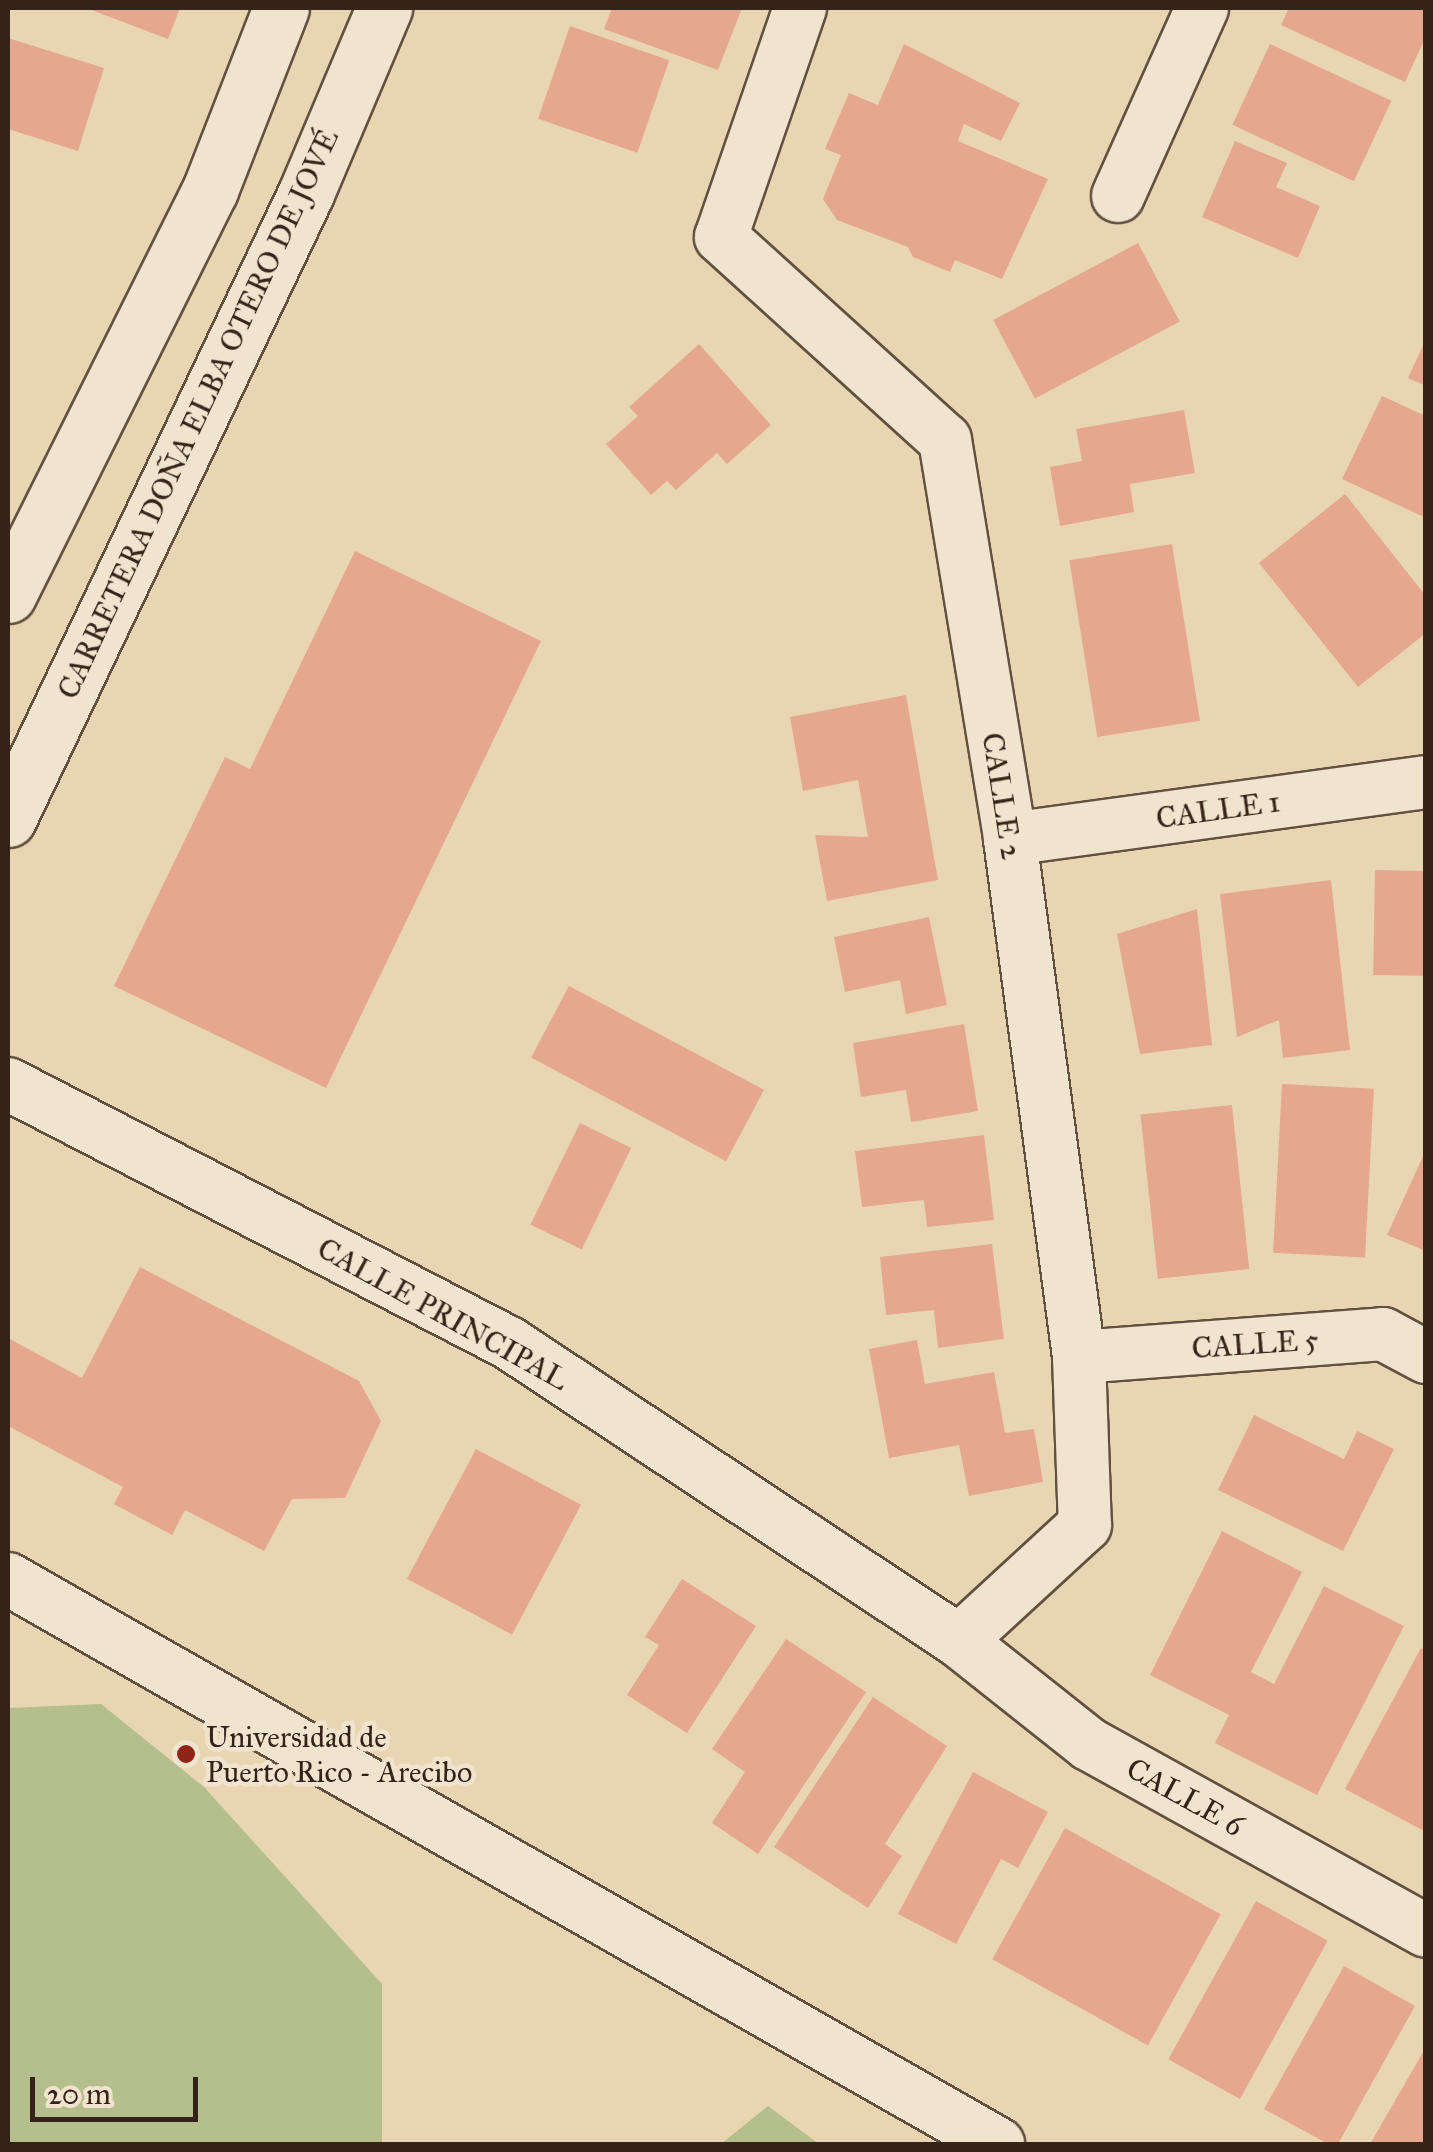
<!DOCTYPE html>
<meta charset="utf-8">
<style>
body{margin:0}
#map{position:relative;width:1433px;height:2152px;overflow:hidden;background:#e8d6b3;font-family:"IM FELL Great Primer",serif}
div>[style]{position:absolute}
.green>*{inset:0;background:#b5be8d}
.building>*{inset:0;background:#e5a88f;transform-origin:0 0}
.roads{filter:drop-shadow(2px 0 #625040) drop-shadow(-2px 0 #625040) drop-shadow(0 2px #625040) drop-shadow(0 -2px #625040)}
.street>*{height:52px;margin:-26px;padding:0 26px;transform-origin:26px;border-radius:26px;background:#f0e4ce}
.secondary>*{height:55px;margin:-27.5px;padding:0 27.5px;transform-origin:27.5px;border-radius:27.5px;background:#f0e4ce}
.dots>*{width:28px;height:28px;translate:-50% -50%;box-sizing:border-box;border:5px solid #f0e4ce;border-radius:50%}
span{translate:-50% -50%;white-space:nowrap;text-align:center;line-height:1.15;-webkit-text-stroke:9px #f0e4ce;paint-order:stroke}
.street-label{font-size:30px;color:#35231a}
.poi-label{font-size:30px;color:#35231a}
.left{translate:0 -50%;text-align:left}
.frame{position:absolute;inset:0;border:10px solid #35231a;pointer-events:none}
.scale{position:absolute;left:30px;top:2077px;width:168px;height:45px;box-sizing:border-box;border:5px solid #35231a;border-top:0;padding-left:12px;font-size:30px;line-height:35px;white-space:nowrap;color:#35231a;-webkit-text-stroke:8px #f0e4ce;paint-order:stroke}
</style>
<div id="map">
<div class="green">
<div style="clip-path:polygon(101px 1704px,204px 1787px,382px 1984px,382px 2144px,8px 2144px,8px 1708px)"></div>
<div style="clip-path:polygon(768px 2106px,819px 2144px,721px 2144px)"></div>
</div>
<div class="building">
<div style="clip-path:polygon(86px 8px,180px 8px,168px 39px)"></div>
<div style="clip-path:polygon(612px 8px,742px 8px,718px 70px,604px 29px)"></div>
<div style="clip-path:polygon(1289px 8px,1426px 8px,1426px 36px,1405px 82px,1281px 25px)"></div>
<div style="left:570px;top:26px;width:105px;height:98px;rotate:19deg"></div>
<div style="clip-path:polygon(8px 38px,104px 68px,78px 151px,8px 129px)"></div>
<div style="clip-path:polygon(904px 44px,1020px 103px,1001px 141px,964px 124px,958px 141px,1048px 179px,1002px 279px,955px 260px,950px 272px,913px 257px,908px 247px,837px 220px,823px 199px,841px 155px,825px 149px,849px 93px,878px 105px)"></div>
<div style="left:1270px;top:44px;width:134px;height:89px;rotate:25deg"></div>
<div style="clip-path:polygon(1235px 141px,1287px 163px,1276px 187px,1320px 206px,1298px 258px,1202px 217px)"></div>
<div style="left:1138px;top:243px;width:89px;height:164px;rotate:62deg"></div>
<div style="clip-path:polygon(1426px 339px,1426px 386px,1408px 378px)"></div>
<div style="clip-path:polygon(699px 344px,771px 425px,727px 464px,717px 453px,676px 490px,667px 481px,651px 495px,606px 444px,638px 416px,629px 407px)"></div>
<div style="clip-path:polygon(1382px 396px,1426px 416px,1426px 518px,1342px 479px)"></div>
<div style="clip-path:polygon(1184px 410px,1195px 473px,1130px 484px,1134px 512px,1060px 526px,1050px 467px,1082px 461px,1076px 429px)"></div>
<div style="clip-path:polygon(1345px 494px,1426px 596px,1426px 633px,1358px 687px,1259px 563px)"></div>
<div style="left:1172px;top:544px;width:179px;height:104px;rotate:81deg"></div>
<div style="clip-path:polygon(355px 551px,541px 641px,326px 1088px,114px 986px,225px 757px,250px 769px)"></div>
<div style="clip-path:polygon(906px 695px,938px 880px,827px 901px,815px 835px,868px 837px,858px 780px,803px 791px,790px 717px)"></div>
<div style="left:1375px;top:870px;width:51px;height:105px;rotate:1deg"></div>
<div style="clip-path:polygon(1331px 880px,1350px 1050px,1283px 1058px,1279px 1020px,1237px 1037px,1220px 894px)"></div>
<div style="clip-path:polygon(1197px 909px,1212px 1045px,1140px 1054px,1117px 934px)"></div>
<div style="clip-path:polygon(929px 917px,947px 1005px,906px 1014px,900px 980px,845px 992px,834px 937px)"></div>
<div style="left:569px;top:986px;width:221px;height:81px;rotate:28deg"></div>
<div style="clip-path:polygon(964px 1024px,978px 1111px,911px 1122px,906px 1090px,861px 1097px,853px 1043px)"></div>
<div style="left:1282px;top:1084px;width:92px;height:169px;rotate:3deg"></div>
<div style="left:1232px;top:1105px;width:165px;height:92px;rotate:84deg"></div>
<div style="left:580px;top:1123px;width:57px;height:113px;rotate:26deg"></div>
<div style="clip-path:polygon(984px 1135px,994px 1220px,927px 1227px,924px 1200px,862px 1207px,855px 1151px)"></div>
<div style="clip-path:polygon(1426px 1150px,1426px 1251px,1387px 1235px)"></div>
<div style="clip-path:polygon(992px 1244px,1004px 1339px,938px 1348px,934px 1310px,886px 1315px,880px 1257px)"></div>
<div style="clip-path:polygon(140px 1267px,359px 1381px,381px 1421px,345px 1498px,292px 1499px,264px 1551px,185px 1510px,172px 1535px,114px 1504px,123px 1487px,8px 1426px,8px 1338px,82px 1378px)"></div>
<div style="clip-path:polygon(917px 1340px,925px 1384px,994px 1372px,1005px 1433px,1034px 1429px,1043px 1482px,969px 1496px,959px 1445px,889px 1458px,869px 1349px)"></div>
<div style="clip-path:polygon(1254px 1415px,1344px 1459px,1357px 1431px,1394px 1449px,1343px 1551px,1218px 1490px)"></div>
<div style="left:476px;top:1449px;width:119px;height:147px;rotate:28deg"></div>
<div style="clip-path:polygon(1222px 1531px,1302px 1572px,1251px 1672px,1274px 1684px,1324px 1586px,1404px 1626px,1317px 1795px,1215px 1743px,1229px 1715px,1150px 1675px)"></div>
<div style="clip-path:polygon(682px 1579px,756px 1626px,687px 1733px,627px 1695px,659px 1645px,645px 1637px)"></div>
<div style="clip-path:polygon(786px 1639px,866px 1692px,758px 1854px,712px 1823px,745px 1772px,712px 1749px)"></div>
<div style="clip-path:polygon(1421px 1648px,1426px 1651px,1426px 1832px,1345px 1789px)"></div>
<div style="clip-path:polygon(873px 1697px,947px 1746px,885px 1844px,902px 1856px,868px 1908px,774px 1847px)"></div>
<div style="clip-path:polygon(973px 1772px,1048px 1812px,1018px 1868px,1001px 1859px,956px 1944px,898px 1914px)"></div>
<div style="left:1065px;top:1828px;width:178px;height:150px;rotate:29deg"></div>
<div style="left:1256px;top:1901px;width:82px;height:181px;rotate:29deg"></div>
<div style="clip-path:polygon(1344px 1966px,1415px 2006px,1338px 2144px,1328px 2144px,1264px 2109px)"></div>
<div style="clip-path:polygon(1426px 2047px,1426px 2144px,1370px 2144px)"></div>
</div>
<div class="roads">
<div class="street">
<div style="left:800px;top:8px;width:242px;rotate:109deg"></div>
<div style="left:721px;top:237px;width:302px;rotate:42.2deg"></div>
<div style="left:945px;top:440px;width:404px;rotate:80.7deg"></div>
<div style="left:1010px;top:839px;width:523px;rotate:82.41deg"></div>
<div style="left:1079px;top:1357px;width:168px;rotate:88deg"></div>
<div style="left:1085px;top:1525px;width:171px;rotate:137.4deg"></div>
<div style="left:1118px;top:196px;width:206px;rotate:-65.9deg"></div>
<div style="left:1010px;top:839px;width:420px;rotate:-7.8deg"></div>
<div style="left:8px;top:1084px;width:564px;rotate:27.34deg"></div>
<div style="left:509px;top:1343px;width:540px;rotate:33.51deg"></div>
<div style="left:959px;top:1641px;width:166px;rotate:38.4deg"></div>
<div style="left:1089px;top:1744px;width:385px;rotate:29deg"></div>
<div style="left:1079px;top:1357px;width:305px;rotate:-4.3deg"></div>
<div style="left:1383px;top:1334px;width:49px;rotate:28.1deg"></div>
<div style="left:8px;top:1579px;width:1140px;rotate:29.71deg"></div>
</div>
<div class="secondary">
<div style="left:8px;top:595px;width:453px;rotate:-63.5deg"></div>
<div style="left:210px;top:190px;width:195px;rotate:-68.7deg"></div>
<div style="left:8px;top:819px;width:693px;rotate:-64.54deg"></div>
<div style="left:306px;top:193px;width:201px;rotate:-67.1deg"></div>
</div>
</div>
<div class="dots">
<div style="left:186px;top:1754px;background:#8f2418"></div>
</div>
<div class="street-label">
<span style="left:198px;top:414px;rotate:-65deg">CARRETERA DOÑA ELBA OTERO DE JOVÉ</span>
<span style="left:1002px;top:796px;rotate:81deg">CALLE 2</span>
<span style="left:1218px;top:810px;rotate:-8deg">CALLE 1</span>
<span style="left:443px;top:1314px;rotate:29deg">CALLE PRINCIPAL</span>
<span style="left:1255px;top:1344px;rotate:-4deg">CALLE 5</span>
<span style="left:1185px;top:1797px;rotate:29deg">CALLE 6</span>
</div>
<div class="poi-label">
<span class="left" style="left:206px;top:1754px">Universidad de<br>Puerto Rico - Arecibo</span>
</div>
<div class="frame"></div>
<div class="scale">20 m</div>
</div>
